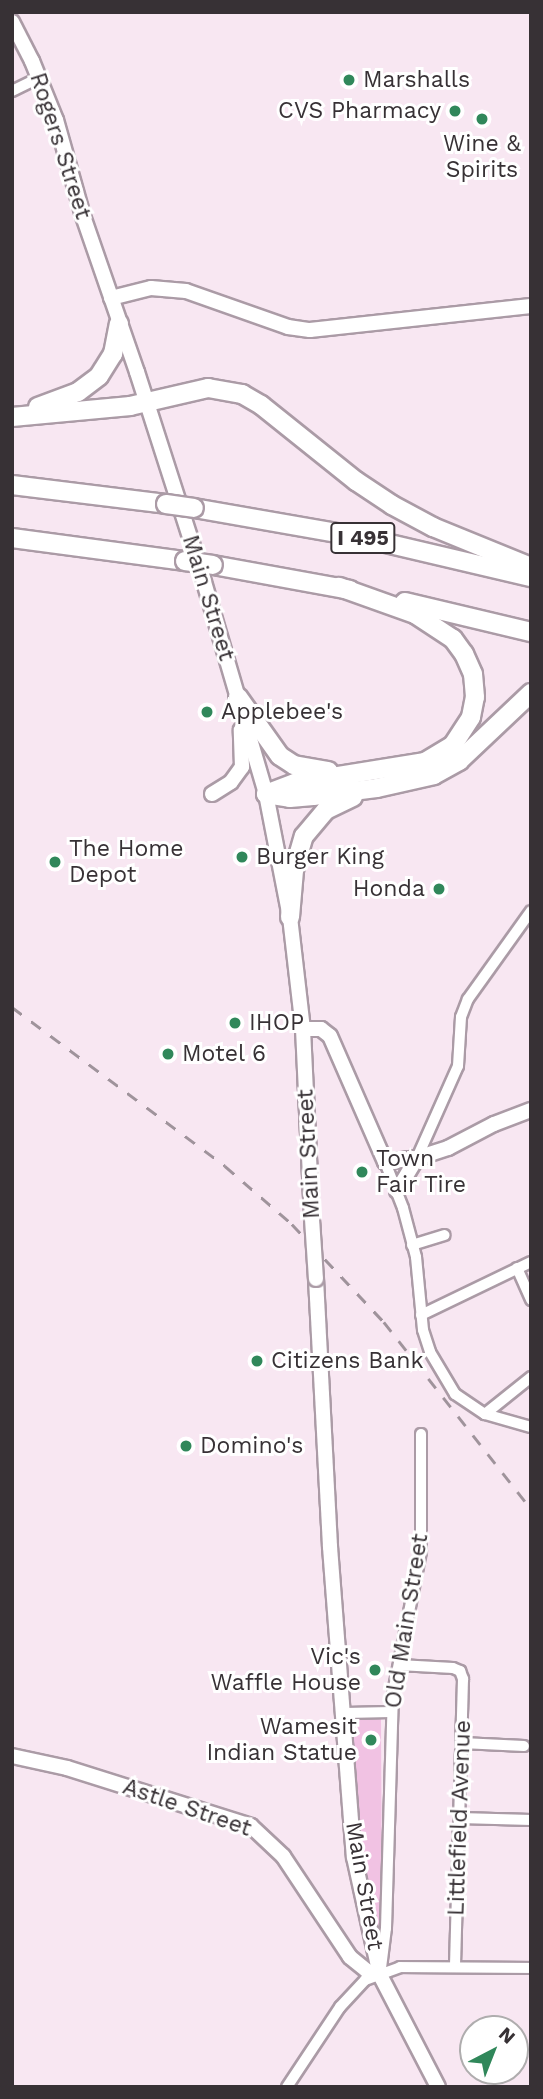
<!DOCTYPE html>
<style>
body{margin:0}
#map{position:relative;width:543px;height:2099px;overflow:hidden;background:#f8e7f2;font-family:"Work Sans",sans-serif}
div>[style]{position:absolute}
.green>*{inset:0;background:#f1c2e3}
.roads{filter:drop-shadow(2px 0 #ab9ba6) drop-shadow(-2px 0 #ab9ba6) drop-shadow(0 2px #ab9ba6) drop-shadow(0 -2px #ab9ba6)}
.street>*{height:10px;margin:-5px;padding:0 5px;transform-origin:5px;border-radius:5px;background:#fff}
.secondary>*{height:14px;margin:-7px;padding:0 7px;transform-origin:7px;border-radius:7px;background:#fff}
.highway>*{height:18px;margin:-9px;padding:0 9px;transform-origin:9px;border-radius:9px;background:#fff}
.rail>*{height:2.5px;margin-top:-1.25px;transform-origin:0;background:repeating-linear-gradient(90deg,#9f939b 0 12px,transparent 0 24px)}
.bridges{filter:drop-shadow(2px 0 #ab9ba6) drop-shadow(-2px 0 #ab9ba6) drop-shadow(0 2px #ab9ba6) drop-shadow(0 -2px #ab9ba6)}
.secondary-bridge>*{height:14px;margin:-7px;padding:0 7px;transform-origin:7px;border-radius:7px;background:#fff}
.highway-bridge>*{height:18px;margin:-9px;padding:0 9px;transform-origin:9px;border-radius:9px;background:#fff}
.dots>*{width:19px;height:19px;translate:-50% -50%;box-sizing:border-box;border:4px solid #fff;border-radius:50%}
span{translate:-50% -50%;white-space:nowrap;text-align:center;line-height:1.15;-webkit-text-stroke:6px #fff;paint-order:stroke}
.shield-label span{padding:2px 5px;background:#fff;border:2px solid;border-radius:5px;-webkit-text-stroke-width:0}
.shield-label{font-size:21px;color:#373135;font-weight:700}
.poi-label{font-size:23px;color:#373135}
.left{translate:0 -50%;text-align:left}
.right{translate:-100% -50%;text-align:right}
.street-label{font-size:23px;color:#373135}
.frame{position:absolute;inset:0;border:14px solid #373135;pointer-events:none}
.north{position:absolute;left:459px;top:2015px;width:70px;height:70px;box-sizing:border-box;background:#fff;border:2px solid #afadae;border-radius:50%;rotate:42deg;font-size:19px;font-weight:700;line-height:28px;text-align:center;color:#373135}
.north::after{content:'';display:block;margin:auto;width:24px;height:32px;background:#30875a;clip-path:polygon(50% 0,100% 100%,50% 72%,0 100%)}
</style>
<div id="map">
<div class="green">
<div style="clip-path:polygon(381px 1717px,382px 1924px,378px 1925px,363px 1857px,352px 1727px,354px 1720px)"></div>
</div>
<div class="roads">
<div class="street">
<div style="left:12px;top:91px;width:30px;rotate:-26deg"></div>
<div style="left:417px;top:1158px;width:101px;rotate:-66deg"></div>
<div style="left:458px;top:1066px;width:49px;rotate:-86.5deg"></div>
<div style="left:461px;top:1017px;width:19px;rotate:-69deg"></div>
<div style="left:468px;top:999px;width:108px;rotate:-54.4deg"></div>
<div style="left:385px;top:1162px;width:49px;rotate:68.6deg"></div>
<div style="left:403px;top:1208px;width:51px;rotate:75.1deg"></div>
<div style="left:416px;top:1257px;width:73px;rotate:84.5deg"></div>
<div style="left:423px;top:1330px;width:23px;rotate:72deg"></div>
<div style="left:430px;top:1352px;width:49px;rotate:59.2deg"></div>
<div style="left:455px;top:1394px;width:36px;rotate:34deg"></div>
<div style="left:485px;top:1414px;width:48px;rotate:15.8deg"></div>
<div style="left:412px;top:1245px;width:34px;rotate:-17deg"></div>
<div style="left:517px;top:1268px;width:35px;rotate:66deg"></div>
<div style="left:421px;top:1315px;width:122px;rotate:-25.7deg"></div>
<div style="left:485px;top:1414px;width:59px;rotate:-38.8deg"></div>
<div style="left:399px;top:1665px;width:54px;rotate:3.2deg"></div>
<div style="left:453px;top:1668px;width:8px;rotate:23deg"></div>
<div style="left:460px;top:1671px;width:9px;rotate:69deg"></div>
<div style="left:463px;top:1679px;width:288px;rotate:91.6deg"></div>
<div style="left:345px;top:1713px;width:46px;rotate:-1.2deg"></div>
<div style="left:462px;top:1743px;width:62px;rotate:2.8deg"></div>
<div style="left:460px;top:1818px;width:71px;rotate:1.6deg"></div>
<div style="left:381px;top:1968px;width:40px;rotate:-82.9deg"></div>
<div style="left:386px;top:1928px;width:235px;rotate:-88.3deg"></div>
<div style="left:393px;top:1693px;width:145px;rotate:-78.8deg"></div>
<div style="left:421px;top:1551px;width:117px;rotate:-90deg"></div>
<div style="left:287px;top:2087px;width:96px;rotate:-56.5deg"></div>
<div style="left:340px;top:2007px;width:37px;rotate:-47deg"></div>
<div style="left:365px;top:1980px;width:37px;rotate:-20deg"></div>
<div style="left:400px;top:1967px;width:131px;rotate:0.4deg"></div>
</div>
<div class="secondary">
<div style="left:12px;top:22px;width:44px;rotate:62.9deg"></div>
<div style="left:32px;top:61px;width:64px;rotate:67.9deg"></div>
<div style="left:56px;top:120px;width:100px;rotate:74.3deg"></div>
<div style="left:83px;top:216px;width:165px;rotate:70.9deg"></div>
<div style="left:137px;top:372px;width:213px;rotate:72.2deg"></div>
<div style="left:202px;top:575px;width:228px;rotate:73.7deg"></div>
<div style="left:266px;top:794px;width:125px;rotate:79deg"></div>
<div style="left:290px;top:917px;width:113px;rotate:83.4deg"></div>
<div style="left:303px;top:1029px;width:190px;rotate:87.3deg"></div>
<div style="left:111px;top:298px;width:41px;rotate:-14deg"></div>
<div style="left:151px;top:288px;width:35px;rotate:5deg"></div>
<div style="left:186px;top:291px;width:108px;rotate:19.4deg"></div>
<div style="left:288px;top:327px;width:22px;rotate:8deg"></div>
<div style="left:310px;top:330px;width:222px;rotate:-6.2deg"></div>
<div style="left:212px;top:794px;width:22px;rotate:-32deg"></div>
<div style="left:231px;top:782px;width:19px;rotate:-54deg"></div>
<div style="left:242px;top:767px;width:37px;rotate:-92deg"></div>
<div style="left:303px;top:1029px;width:18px"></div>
<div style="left:321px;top:1029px;width:11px;rotate:38deg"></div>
<div style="left:330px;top:1036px;width:137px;rotate:66.4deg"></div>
<div style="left:385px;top:1162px;width:32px;rotate:-7deg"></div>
<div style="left:417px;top:1158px;width:33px;rotate:-18deg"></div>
<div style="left:448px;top:1148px;width:52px;rotate:-27.6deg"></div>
<div style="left:494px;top:1124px;width:40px;rotate:-21deg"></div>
<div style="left:397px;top:1191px;width:39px;rotate:-59deg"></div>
<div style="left:316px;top:1279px;width:268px;rotate:87deg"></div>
<div style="left:330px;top:1547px;width:311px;rotate:85.6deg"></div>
<div style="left:354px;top:1857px;width:121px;rotate:77.6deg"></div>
<div style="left:380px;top:1975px;width:126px;rotate:62.6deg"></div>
<div style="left:12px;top:1756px;width:56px;rotate:12.3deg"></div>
<div style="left:67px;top:1768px;width:193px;rotate:17.5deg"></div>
<div style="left:251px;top:1826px;width:44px;rotate:43.2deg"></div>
<div style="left:283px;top:1856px;width:121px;rotate:56.4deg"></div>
<div style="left:350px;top:1957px;width:22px;rotate:39deg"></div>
<div style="left:367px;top:1971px;width:14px;rotate:17deg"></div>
</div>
<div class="highway">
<div style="left:38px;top:407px;width:43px;rotate:-20.6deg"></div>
<div style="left:78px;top:392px;width:26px;rotate:-37deg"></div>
<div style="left:99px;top:376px;width:26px;rotate:-58deg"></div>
<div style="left:113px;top:354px;width:31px;rotate:-79deg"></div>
<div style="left:12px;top:417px;width:119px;rotate:-5.3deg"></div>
<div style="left:130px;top:406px;width:80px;rotate:-13deg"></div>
<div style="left:208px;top:388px;width:35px;rotate:10deg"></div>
<div style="left:242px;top:394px;width:22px;rotate:30deg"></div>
<div style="left:261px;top:405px;width:122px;rotate:38.7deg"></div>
<div style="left:356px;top:481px;width:43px;rotate:33.7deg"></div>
<div style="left:392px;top:505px;width:47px;rotate:28.2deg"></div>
<div style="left:433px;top:527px;width:106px;rotate:22.2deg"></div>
<div style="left:12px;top:485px;width:155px;rotate:7deg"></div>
<div style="left:194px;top:508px;width:169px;rotate:9.9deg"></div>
<div style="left:360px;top:537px;width:176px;rotate:13.2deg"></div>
<div style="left:12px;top:538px;width:175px;rotate:7.6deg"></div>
<div style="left:213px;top:565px;width:139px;rotate:10.3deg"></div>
<div style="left:405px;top:602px;width:130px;rotate:13.4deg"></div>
<div style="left:238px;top:697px;width:72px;rotate:54.6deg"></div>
<div style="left:280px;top:756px;width:17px;rotate:33deg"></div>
<div style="left:294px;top:765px;width:35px;rotate:10deg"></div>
<div style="left:266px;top:794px;width:31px;rotate:-21deg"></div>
<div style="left:295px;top:783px;width:132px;rotate:-9.2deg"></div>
<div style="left:425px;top:762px;width:33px;rotate:-31deg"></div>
<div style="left:453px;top:745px;width:33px;rotate:-57deg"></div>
<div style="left:471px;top:717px;width:20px;rotate:-79deg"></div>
<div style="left:475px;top:697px;width:23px;rotate:-95deg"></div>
<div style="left:473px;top:674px;width:22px;rotate:-114deg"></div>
<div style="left:464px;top:654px;width:19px;rotate:-126deg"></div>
<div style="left:453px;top:639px;width:45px;rotate:-146.7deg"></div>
<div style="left:415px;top:614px;width:81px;rotate:-160.4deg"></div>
<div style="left:266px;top:794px;width:24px;rotate:9deg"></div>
<div style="left:290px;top:798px;width:23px;rotate:-5deg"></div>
<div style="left:313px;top:796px;width:64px;rotate:-7.1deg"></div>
<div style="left:377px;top:788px;width:58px;rotate:-12.8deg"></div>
<div style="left:434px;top:775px;width:29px;rotate:-29deg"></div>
<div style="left:459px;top:761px;width:99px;rotate:-43.4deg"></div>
<div style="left:290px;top:917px;width:47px;rotate:-85.1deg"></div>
<div style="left:294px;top:870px;width:35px;rotate:-74deg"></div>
<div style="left:304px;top:836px;width:34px;rotate:-50deg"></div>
<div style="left:326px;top:810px;width:30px;rotate:-26deg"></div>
</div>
</div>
<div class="rail">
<div style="left:12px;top:1007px;width:266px;rotate:36.7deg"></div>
<div style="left:225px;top:1166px;width:89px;rotate:40.9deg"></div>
<div style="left:292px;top:1224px;width:134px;rotate:46.8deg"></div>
<div style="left:384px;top:1322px;width:238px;rotate:51.8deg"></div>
</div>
<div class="bridges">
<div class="secondary-bridge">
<div style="left:312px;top:1219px;width:60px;rotate:86.2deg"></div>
</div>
<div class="highway-bridge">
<div style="left:166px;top:504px;width:28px;rotate:8deg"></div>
<div style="left:185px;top:561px;width:28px;rotate:8deg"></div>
</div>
</div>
<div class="dots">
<div style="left:349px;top:80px;background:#30875a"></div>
<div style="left:455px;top:111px;background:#30875a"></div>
<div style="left:482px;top:119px;background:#30875a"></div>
<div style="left:207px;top:712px;background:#30875a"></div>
<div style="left:242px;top:857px;background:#30875a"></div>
<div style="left:55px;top:862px;background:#30875a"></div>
<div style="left:439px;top:889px;background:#30875a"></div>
<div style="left:235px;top:1023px;background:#30875a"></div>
<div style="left:168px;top:1054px;background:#30875a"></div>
<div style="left:362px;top:1172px;background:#30875a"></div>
<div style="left:257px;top:1361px;background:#30875a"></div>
<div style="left:186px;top:1446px;background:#30875a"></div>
<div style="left:375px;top:1670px;background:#30875a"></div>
<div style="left:371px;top:1740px;background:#30875a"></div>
</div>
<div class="shield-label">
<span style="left:363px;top:538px">I 495</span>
</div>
<div class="poi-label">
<span class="left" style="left:363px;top:80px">Marshalls</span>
<span class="right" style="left:441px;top:111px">CVS Pharmacy</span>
<span style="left:482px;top:157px">Wine &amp;<br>Spirits</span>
<span class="left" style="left:221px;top:712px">Applebee's</span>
<span class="left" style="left:69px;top:862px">The Home<br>Depot</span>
<span class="left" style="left:256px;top:857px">Burger King</span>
<span class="right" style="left:425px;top:889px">Honda</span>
<span class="left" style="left:249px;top:1023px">IHOP</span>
<span class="left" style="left:182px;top:1054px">Motel 6</span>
<span class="left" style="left:376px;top:1172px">Town<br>Fair Tire</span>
<span class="left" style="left:271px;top:1361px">Citizens Bank</span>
<span class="left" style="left:200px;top:1446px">Domino's</span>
<span class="right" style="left:361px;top:1670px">Vic's<br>Waffle House</span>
<span class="right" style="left:357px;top:1740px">Wamesit<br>Indian Statue</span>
</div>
<div class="street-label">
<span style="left:60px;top:146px;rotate:72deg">Rogers Street</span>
<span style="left:208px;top:598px;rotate:73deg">Main Street</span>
<span style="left:309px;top:1154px;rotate:-93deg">Main Street</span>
<span style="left:407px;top:1621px;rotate:-81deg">Old Main Street</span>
<span style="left:187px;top:1808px;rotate:19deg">Astle Street</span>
<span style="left:460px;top:1818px;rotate:-88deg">Littlefield Avenue</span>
<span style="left:364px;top:1886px;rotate:80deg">Main Street</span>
</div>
<div class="frame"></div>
<div class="north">N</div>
</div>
